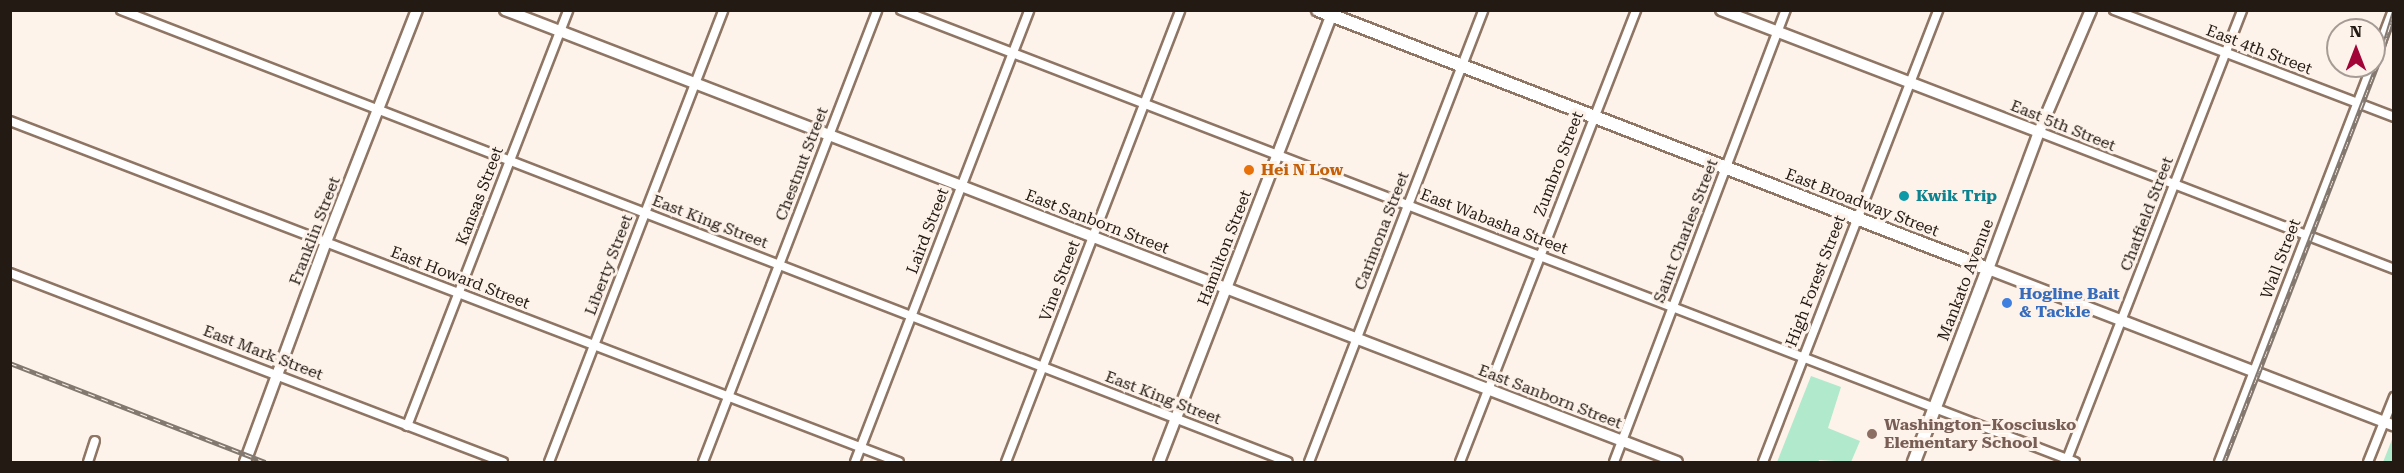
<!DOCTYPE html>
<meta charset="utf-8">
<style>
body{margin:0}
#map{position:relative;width:2404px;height:473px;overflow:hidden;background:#fef3eb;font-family:"Roboto Serif",serif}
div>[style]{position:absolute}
.green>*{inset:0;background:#b1e9cd}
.roads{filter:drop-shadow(2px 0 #8e7564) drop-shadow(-2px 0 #8e7564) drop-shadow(0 2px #8e7564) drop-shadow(0 -2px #8e7564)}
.minor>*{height:8px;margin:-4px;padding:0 4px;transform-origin:4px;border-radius:4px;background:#fff}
.tertiary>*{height:10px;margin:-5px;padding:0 5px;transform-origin:5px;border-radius:5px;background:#fff}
.secondary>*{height:12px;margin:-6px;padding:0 6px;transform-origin:6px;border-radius:6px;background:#fff}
.rail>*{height:4.5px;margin-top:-2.25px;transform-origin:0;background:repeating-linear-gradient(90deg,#fef3eb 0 7px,#837971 0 14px);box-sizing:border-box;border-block:2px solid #837971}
.dots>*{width:16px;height:16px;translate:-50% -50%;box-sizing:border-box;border:3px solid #fef3eb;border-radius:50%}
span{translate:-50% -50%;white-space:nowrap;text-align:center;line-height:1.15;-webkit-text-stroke:6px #fef3eb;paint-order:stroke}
.street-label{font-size:16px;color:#231a13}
.food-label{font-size:16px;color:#c56008;font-weight:700}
.left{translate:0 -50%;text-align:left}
.culture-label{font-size:16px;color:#0d838f;font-weight:700}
.shop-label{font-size:16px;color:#366cbe;font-weight:700}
.education-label{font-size:16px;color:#785e54;font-weight:700}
.frame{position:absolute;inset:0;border:12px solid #231a13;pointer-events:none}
.north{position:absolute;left:2326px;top:18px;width:60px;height:60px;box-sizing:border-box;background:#fef3eb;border:2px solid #a69c95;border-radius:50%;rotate:0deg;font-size:16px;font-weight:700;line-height:24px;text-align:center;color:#231a13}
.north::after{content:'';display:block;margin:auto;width:21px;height:27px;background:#a20438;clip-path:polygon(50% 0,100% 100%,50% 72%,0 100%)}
</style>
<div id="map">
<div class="green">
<div style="clip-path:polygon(1811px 376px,1841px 387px,1828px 428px,1860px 441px,1851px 462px,1819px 460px,1818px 462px,1777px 462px)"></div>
<div style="clip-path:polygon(2393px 437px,2393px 462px,2383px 462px)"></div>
</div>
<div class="roads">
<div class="minor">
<div style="left:121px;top:10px;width:1251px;rotate:21.17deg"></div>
<div style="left:901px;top:10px;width:1258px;rotate:21.06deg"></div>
<div style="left:2114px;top:10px;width:300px;rotate:20.9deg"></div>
<div style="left:2374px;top:60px;width:53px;rotate:-69.2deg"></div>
<div style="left:10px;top:121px;width:952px;rotate:20.99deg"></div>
<div style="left:2039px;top:132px;width:381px;rotate:21.1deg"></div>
<div style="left:10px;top:273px;width:528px;rotate:20.98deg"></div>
<div style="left:407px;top:426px;width:446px;rotate:-68.8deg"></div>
<div style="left:88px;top:462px;width:22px;rotate:-72deg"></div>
<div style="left:549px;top:462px;width:484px;rotate:-68.9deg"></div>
<div style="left:703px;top:462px;width:484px;rotate:-68.9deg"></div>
<div style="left:855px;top:462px;width:484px;rotate:-68.9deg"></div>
<div style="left:1006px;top:462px;width:484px;rotate:-68.9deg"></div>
<div style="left:1309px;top:462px;width:484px;rotate:-68.9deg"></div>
<div style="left:1460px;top:462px;width:485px;rotate:-68.7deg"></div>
<div style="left:1614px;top:462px;width:484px;rotate:-69.2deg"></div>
<div style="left:1763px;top:462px;width:485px;rotate:-68.8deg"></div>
<div style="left:2066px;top:462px;width:485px;rotate:-68.7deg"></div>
<div style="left:2219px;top:462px;width:425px;rotate:-68.9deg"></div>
<div style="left:2368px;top:462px;width:70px;rotate:-68.2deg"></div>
</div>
<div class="tertiary">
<div style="left:505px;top:10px;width:1256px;rotate:21.09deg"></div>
<div style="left:1721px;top:10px;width:341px;rotate:21deg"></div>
<div style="left:2091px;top:10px;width:133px;rotate:113.1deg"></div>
<div style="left:2039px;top:132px;width:146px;rotate:110.4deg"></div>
<div style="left:1988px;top:269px;width:435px;rotate:21.1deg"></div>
<div style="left:245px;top:462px;width:234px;rotate:-69.8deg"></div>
<div style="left:326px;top:242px;width:249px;rotate:-68.6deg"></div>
<div style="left:1159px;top:462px;width:484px;rotate:-68.9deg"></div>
</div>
<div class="secondary">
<div style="left:1318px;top:10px;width:718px;rotate:21.13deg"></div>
<div style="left:1988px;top:269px;width:207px;rotate:111deg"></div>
</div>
</div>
<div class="rail">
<div style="left:10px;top:363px;width:274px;rotate:21.2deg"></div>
<div style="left:2224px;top:462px;width:433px;rotate:-68.9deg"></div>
<div style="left:2380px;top:58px;width:48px;rotate:-73.1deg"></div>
</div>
<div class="dots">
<div style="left:1249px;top:170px;background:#e8710a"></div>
<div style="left:1904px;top:196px;background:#0f9aa8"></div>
<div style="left:2007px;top:303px;background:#3f7fe0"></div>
<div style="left:1872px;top:434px;background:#8d6e63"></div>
</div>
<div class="street-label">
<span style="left:2259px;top:50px;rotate:21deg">East 4th Street</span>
<span style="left:2063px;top:126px;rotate:22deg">East 5th Street</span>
<span style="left:802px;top:164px;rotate:-69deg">Chestnut Street</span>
<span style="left:1559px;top:164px;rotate:-69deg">Zumbro Street</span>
<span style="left:480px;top:196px;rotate:-69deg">Kansas Street</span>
<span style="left:1862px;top:203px;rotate:21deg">East Broadway Street</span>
<span style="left:2147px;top:214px;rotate:-69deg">Chatfield Street</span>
<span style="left:710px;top:222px;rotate:21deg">East King Street</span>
<span style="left:1097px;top:222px;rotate:21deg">East Sanborn Street</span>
<span style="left:1494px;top:222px;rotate:21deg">East Wabasha Street</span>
<span style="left:315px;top:231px;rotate:-69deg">Franklin Street</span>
<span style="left:928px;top:231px;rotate:-69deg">Laird Street</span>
<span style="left:1382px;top:231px;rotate:-69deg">Carimona Street</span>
<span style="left:1686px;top:231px;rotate:-69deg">Saint Charles Street</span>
<span style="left:1225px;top:248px;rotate:-69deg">Hamilton Street</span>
<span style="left:2281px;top:259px;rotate:-69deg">Wall Street</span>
<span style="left:609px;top:265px;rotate:-69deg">Liberty Street</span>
<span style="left:460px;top:278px;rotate:21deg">East Howard Street</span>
<span style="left:1966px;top:280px;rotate:-69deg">Mankato Avenue</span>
<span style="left:1060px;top:281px;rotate:-69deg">Vine Street</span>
<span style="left:1816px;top:281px;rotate:-69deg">High Forest Street</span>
<span style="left:263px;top:353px;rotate:21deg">East Mark Street</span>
<span style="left:1550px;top:397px;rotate:21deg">East Sanborn Street</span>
<span style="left:1163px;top:398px;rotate:21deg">East King Street</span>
</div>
<div class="food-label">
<span class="left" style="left:1261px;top:170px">Hei N Low</span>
</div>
<div class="culture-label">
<span class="left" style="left:1916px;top:196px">Kwik Trip</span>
</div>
<div class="shop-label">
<span class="left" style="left:2019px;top:303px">Hogline Bait<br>&amp; Tackle</span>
</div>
<div class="education-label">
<span class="left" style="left:1884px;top:434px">Washington–Kosciusko<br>Elementary School</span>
</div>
<div class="frame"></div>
<div class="north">N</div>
</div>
